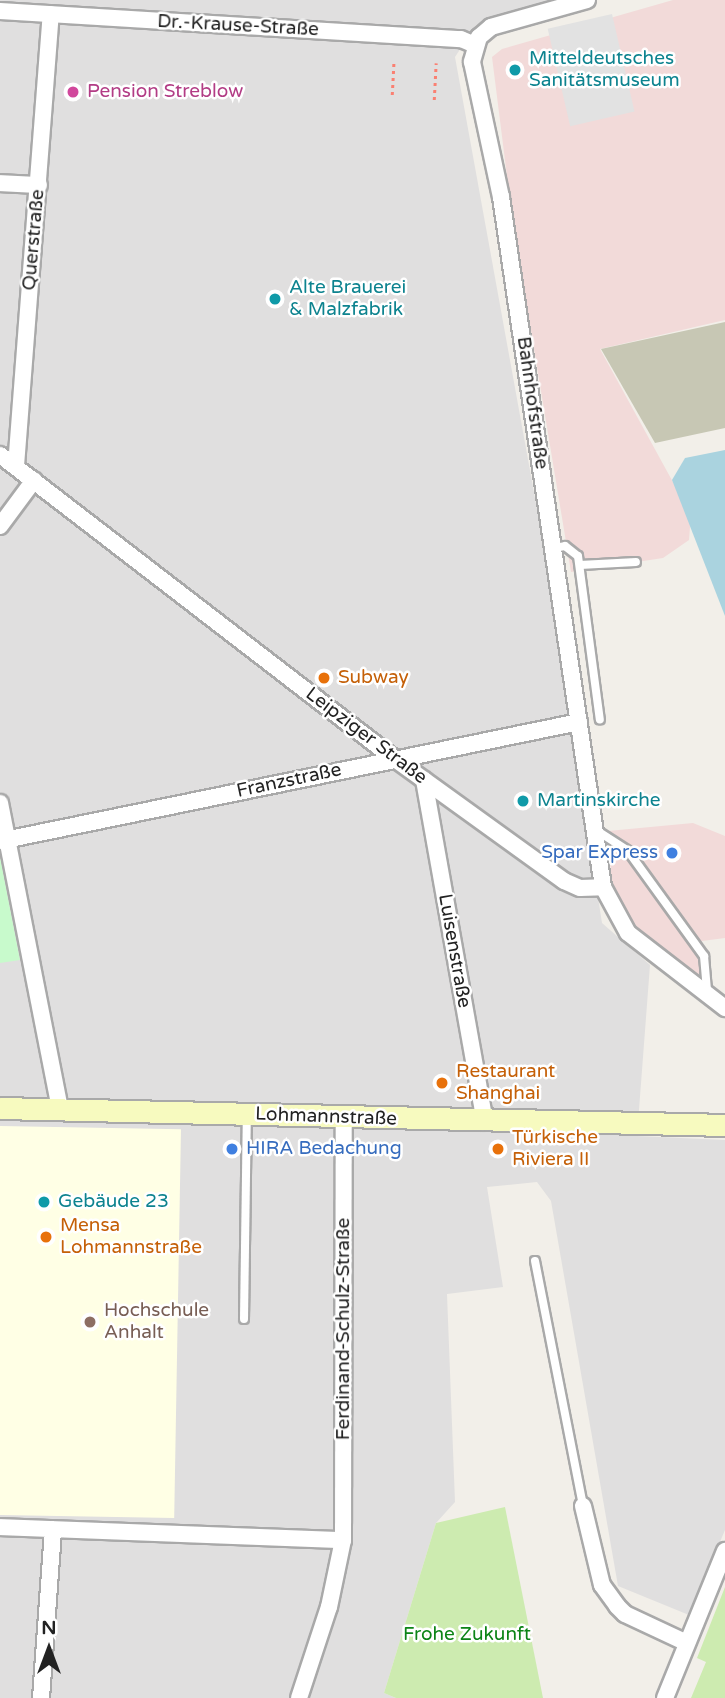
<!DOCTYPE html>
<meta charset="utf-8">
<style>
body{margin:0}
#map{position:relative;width:725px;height:1698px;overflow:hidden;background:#f2efe9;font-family:"Varela Round",sans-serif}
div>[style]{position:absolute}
.residential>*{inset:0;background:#e0dfdf}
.commercial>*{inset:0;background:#f2dad9}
.education>*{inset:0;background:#ffffe5;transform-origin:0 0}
.construction>*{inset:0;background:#c7c7b4}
.grass>*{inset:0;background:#cdebb0}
.park>*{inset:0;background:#c8facc}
.parking>*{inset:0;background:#e2e2e2;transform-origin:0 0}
.water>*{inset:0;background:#aad3df}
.path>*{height:2.5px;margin-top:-1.25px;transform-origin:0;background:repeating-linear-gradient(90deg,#fa8072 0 3.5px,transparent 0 7px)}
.roads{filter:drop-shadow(2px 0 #a9a9a9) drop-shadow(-2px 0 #a9a9a9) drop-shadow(0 2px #a9a9a9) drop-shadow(0 -2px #a9a9a9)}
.service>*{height:8px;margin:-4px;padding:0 4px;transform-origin:4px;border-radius:4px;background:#fff}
.minor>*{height:16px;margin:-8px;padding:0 8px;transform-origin:8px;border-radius:8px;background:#fff}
.secondary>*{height:21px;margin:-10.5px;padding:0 10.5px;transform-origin:10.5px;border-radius:10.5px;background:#f7fabf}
.dots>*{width:19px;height:19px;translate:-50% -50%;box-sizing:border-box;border:4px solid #fff;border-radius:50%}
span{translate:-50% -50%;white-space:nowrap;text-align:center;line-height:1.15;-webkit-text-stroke:5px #fff;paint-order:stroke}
.street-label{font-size:19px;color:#222}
.culture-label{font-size:19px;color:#0d838f}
.left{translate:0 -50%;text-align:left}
.hotel-label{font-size:19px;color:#b23c85}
.food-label{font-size:19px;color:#c56008}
.shop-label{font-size:19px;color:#366cbe}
.right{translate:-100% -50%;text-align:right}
.education-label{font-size:19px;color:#785e54}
.park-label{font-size:19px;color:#0c8416}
.north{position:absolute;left:14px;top:1614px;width:70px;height:70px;-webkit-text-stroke:5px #fff;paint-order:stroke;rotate:0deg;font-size:19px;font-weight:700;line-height:28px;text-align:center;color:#222}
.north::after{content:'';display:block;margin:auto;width:24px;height:32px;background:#222;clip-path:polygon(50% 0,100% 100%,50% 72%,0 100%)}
</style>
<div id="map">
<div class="residential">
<div style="clip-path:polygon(0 0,560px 0,476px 25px,455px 57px,539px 520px,602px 923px,650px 965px,637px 1136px,725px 1140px,725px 1530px,689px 1615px,618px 1586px,551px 1201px,537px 1182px,487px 1187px,503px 1287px,447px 1294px,455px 1502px,436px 1523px,384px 1693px,396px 1698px,0 1698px)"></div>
</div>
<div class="commercial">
<div style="clip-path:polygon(673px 0,725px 0,725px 320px,600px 349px,691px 515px,689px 540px,663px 558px,571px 572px,512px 216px,492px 57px,502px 49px)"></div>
<div style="clip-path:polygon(693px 823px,725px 836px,725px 938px,702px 941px,702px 983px,663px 956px,636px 927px,612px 887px,608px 831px)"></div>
</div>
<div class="education">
<div style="left:0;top:1126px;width:181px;height:389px;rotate:1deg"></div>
</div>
<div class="construction">
<div style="clip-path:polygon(725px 322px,725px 428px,655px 443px,601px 349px)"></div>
</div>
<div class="grass">
<div style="clip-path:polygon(505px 1507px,543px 1698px,396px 1698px,384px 1693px,436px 1523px)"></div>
<div style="clip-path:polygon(725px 1587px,725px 1698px,691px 1698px,706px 1662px,697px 1658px)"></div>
</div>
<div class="park">
<div style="clip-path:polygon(0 857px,20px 960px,0 963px)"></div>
</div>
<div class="parking">
<div style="left:612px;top:14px;width:100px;height:66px;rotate:77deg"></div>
</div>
<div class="water">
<div style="clip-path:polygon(725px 450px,725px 616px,672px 480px,685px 458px)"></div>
</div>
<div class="path">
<div style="left:392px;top:95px;width:34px;rotate:-87deg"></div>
<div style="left:434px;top:100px;width:37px;rotate:-87deg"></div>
</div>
<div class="roads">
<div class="service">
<div style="left:553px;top:548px;width:12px;rotate:-9deg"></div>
<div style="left:565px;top:546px;width:16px;rotate:38deg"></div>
<div style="left:578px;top:556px;width:165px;rotate:82.4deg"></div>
<div style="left:580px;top:565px;width:56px;rotate:-3.1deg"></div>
<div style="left:596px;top:830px;width:38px;rotate:33deg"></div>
<div style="left:628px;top:851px;width:130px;rotate:54.1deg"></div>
<div style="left:704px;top:956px;width:35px;rotate:85deg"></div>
<div style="left:535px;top:1261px;width:250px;rotate:78.9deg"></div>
<div style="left:244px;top:1319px;width:204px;rotate:-89.2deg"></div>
</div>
<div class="minor">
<div style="left:587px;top:0;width:100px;rotate:164.3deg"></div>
<div style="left:491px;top:27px;width:16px;rotate:140deg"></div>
<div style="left:479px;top:37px;width:26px;rotate:106deg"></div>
<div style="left:472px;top:62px;width:138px;rotate:77.9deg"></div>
<div style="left:501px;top:197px;width:697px;rotate:81.59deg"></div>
<div style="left:603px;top:887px;width:52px;rotate:61.5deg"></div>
<div style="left:628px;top:933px;width:123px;rotate:37.7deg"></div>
<div style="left:0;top:11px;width:462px;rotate:3.5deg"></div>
<div style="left:461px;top:39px;width:15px;rotate:23deg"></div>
<div style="left:0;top:183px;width:39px;rotate:3deg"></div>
<div style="left:0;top:455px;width:498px;rotate:37.6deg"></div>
<div style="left:395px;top:759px;width:208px;rotate:35.8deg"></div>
<div style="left:564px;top:881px;width:17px;rotate:24deg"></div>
<div style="left:580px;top:888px;width:23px;rotate:-2deg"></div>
<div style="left:16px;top:466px;width:453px;rotate:-85.6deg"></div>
<div style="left:0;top:526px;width:57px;rotate:-53.5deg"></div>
<div style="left:424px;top:780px;width:347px;rotate:79.9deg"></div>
<div style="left:0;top:803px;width:313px;rotate:78.9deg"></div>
<div style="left:0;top:841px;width:591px;rotate:-11.61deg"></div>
<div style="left:583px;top:1506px;width:81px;rotate:76.5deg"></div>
<div style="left:602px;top:1585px;width:26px;rotate:54deg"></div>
<div style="left:617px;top:1606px;width:11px;rotate:45deg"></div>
<div style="left:625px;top:1614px;width:66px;rotate:25deg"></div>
<div style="left:0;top:1527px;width:343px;rotate:2.2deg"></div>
<div style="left:41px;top:1698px;width:169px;rotate:-85.9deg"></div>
<div style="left:299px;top:1698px;width:96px;rotate:-71.8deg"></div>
<div style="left:329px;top:1607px;width:68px;rotate:-78.2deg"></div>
<div style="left:343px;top:1540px;width:422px;rotate:-89.9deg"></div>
<div style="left:665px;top:1698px;width:159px;rotate:-67.8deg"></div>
</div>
<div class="secondary">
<div style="left:0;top:1108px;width:725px;rotate:1.34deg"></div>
</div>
</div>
<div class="dots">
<div style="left:515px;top:70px;background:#0f9aa8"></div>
<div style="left:73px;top:92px;background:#d1479c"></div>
<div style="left:275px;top:299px;background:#0f9aa8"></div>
<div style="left:324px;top:678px;background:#e8710a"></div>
<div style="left:523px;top:801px;background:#0f9aa8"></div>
<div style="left:672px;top:853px;background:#3f7fe0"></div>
<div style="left:442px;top:1083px;background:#e8710a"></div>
<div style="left:232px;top:1149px;background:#3f7fe0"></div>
<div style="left:498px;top:1149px;background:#e8710a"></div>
<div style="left:44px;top:1202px;background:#0f9aa8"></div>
<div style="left:46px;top:1237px;background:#e8710a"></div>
<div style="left:90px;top:1322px;background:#8d6e63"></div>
</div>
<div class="street-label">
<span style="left:238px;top:26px;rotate:3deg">Dr.-Krause-Straße</span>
<span style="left:34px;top:240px;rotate:-85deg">Querstraße</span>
<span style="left:532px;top:403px;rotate:82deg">Bahnhofstraße</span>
<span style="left:366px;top:736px;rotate:37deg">Leipziger Straße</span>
<span style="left:289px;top:781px;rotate:-12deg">Franzstraße</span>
<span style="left:454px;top:951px;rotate:80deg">Luisenstraße</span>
<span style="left:326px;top:1117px;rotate:2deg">Lohmannstraße</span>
<span style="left:344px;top:1329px;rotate:-90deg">Ferdinand-Schulz-Straße</span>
</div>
<div class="culture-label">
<span class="left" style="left:529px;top:70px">Mitteldeutsches<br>Sanitätsmuseum</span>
<span class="left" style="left:289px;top:299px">Alte Brauerei<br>&amp; Malzfabrik</span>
<span class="left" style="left:537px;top:801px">Martinskirche</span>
<span class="left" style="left:58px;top:1202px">Gebäude 23</span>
</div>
<div class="hotel-label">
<span class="left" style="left:87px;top:92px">Pension Streblow</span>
</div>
<div class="food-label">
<span class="left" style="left:338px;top:678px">Subway</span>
<span class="left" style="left:456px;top:1083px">Restaurant<br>Shanghai</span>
<span class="left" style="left:512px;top:1149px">Türkische<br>Riviera II</span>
<span class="left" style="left:60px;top:1237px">Mensa<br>Lohmannstraße</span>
</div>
<div class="shop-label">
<span class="right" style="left:658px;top:853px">Spar Express</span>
<span class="left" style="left:246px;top:1149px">HIRA Bedachung</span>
</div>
<div class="education-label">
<span class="left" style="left:104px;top:1322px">Hochschule<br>Anhalt</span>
</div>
<div class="park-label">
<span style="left:467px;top:1635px">Frohe Zukunft</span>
</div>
<div class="north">N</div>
</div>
